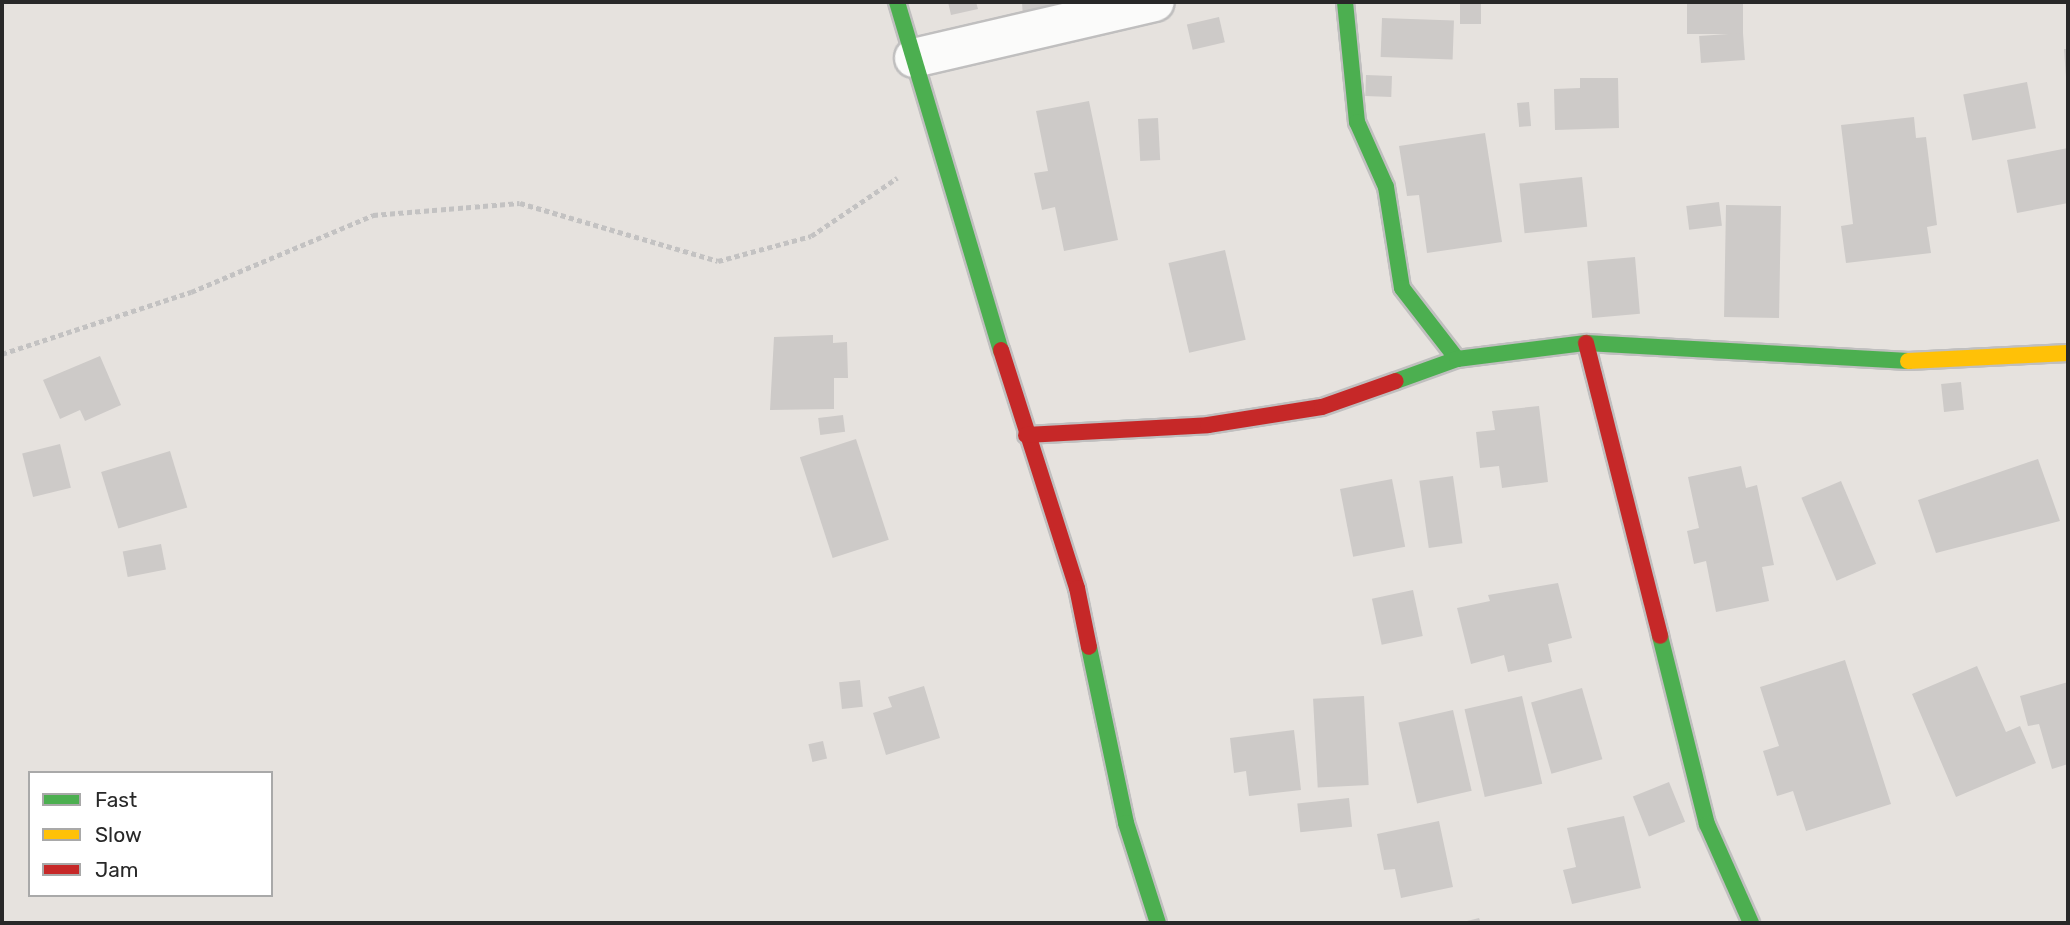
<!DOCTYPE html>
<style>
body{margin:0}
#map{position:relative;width:2070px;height:925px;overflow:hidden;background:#e6e2de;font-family:Rubik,sans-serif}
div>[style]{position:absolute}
.building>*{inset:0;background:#cdcac8;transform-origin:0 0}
.path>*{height:4.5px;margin-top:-2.25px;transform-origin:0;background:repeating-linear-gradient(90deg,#c3c2c2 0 5px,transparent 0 8.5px)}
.roads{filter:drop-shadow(2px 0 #c0bfbf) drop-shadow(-2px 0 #c0bfbf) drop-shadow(0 2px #c0bfbf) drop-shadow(0 -2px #c0bfbf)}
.street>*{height:38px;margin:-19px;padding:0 19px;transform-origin:19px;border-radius:19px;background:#fbfbfa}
.fast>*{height:16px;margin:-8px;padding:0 8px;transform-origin:8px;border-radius:8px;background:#4caf50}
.slow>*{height:16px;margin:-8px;padding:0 8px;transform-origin:8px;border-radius:8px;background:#ffc107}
.jam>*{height:16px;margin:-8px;padding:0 8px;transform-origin:8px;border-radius:8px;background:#c62828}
span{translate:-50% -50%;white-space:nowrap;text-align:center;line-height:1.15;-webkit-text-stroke:5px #fff;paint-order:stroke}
.frame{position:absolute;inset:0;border:4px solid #282828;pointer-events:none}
.legend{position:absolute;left:28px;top:771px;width:245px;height:126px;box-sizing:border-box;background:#fff;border:2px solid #a9a9a9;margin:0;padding:9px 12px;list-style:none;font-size:21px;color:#282828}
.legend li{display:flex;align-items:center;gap:14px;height:35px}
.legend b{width:35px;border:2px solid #a9a9a9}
</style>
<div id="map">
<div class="building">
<div style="clip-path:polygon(948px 2px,976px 2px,978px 9px,951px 15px)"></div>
<div style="clip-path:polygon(1022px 2px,1054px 2px,1055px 14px,1023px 17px)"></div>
<div style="left:1460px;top:2px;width:21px;height:22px"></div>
<div style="left:1687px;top:2px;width:56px;height:32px"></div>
<div style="left:1219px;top:17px;width:26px;height:33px;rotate:77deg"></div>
<div style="left:1382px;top:18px;width:72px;height:39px;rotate:2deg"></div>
<div style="left:1743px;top:33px;width:27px;height:44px;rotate:86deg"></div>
<div style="clip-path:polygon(2064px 49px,2068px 49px,2068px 77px,2066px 77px)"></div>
<div style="left:1366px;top:75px;width:26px;height:21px;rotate:2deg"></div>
<div style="clip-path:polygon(1580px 78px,1618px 78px,1619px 128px,1555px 130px,1554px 89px,1580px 88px)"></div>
<div style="left:2027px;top:82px;width:47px;height:65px;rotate:79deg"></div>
<div style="clip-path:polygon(1089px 101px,1118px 240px,1064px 251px,1055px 207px,1042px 210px,1034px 173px,1048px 171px,1036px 111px)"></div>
<div style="left:1529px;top:102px;width:24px;height:12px;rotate:85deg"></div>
<div style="clip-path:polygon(1914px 117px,1916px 138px,1926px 137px,1937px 225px,1927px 227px,1931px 253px,1846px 263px,1841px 226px,1853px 224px,1841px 125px)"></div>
<div style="left:1158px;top:118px;width:42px;height:20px;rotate:87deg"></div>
<div style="clip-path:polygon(1485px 133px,1502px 242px,1427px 253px,1419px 195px,1407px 196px,1399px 146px)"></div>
<div style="clip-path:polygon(2068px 148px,2068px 203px,2017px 213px,2007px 160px)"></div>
<div style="left:1582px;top:177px;width:50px;height:63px;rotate:84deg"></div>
<div style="left:1719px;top:202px;width:24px;height:33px;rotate:83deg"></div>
<div style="left:1726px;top:205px;width:55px;height:112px;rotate:1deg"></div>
<div style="left:1225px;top:250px;width:92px;height:58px;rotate:77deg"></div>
<div style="left:1635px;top:257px;width:57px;height:48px;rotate:85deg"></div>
<div style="clip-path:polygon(833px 335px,833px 343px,847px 342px,848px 378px,834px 378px,834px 409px,770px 410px,774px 337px)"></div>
<div style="clip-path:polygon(100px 356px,121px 405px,85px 421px,80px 410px,60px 419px,43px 380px)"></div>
<div style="left:1961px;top:382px;width:28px;height:20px;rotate:84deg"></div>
<div style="clip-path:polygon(1539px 406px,1548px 482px,1502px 488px,1499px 466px,1480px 468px,1476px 432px,1495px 430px,1492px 411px)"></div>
<div style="left:843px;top:415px;width:17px;height:25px;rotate:83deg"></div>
<div style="left:856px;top:439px;width:106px;height:59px;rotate:72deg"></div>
<div style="left:60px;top:444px;width:45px;height:39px;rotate:76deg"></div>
<div style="left:170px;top:451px;width:59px;height:72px;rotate:73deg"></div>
<div style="clip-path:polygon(2038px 459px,2060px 521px,1936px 553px,1918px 500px)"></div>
<div style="clip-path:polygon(1741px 466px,1746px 488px,1757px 485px,1774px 565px,1762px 567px,1769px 601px,1716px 612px,1706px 561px,1694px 564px,1687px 531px,1699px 528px,1688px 477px)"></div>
<div style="left:1453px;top:476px;width:68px;height:34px;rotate:82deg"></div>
<div style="left:1392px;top:479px;width:69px;height:53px;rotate:79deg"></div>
<div style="left:1841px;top:481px;width:90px;height:43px;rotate:67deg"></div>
<div style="left:161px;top:544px;width:26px;height:39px;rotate:79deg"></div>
<div style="clip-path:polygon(1558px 583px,1572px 638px,1548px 644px,1552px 662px,1508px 672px,1504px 655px,1471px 664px,1457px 608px,1490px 601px,1488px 595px)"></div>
<div style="left:1413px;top:590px;width:47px;height:42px;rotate:78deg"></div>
<div style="clip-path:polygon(1845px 660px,1891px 804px,1806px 831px,1793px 791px,1777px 796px,1763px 751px,1779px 746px,1760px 687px)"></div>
<div style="clip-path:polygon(1977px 666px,2006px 732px,2020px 726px,2036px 763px,1956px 797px,1912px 694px)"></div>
<div style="left:860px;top:680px;width:27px;height:21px;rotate:84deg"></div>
<div style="clip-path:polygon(2068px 682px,2068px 764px,2052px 769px,2039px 724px,2028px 726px,2020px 696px)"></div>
<div style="clip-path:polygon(924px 686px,940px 738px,886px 755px,873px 713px,892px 707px,888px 697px)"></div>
<div style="left:1582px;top:688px;width:74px;height:53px;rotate:74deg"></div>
<div style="left:1364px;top:696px;width:89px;height:51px;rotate:87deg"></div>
<div style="left:1522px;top:696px;width:90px;height:59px;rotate:77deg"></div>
<div style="left:1453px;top:710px;width:83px;height:56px;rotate:77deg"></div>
<div style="clip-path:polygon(1294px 730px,1301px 790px,1249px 796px,1246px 771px,1234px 773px,1230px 738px)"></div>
<div style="left:823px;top:741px;width:18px;height:15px;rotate:77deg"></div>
<div style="left:1669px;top:782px;width:43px;height:39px;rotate:68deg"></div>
<div style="left:1349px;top:798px;width:29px;height:52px;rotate:84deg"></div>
<div style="clip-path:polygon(1624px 816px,1641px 888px,1572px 904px,1563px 870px,1576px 867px,1567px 828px)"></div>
<div style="clip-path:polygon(1439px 821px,1453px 887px,1401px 898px,1395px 869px,1384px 870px,1377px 834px)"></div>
<div style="clip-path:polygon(1479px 918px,1481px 923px,1463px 923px,1463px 922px)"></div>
</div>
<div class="path">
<div style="left:2px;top:354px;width:199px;rotate:-18.2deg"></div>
<div style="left:191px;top:292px;width:198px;rotate:-22.9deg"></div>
<div style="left:373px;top:215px;width:147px;rotate:-4.7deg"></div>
<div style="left:520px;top:203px;width:206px;rotate:16.3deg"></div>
<div style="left:718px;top:261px;width:96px;rotate:-15deg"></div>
<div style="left:811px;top:236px;width:104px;rotate:-34deg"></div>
</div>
<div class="roads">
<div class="street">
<div style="left:914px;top:58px;width:247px;rotate:-13.1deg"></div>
</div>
<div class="fast">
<div style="left:897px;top:2px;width:363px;rotate:73.4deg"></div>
<div style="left:1345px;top:2px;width:121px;rotate:84.3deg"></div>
<div style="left:1357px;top:122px;width:71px;rotate:66deg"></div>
<div style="left:1386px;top:187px;width:102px;rotate:81deg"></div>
<div style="left:1402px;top:288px;width:90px;rotate:52.2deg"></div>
<div style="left:1396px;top:381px;width:65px;rotate:-19.8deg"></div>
<div style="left:1457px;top:359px;width:130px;rotate:-7.1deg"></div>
<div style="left:1586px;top:343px;width:323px;rotate:3.2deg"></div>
<div style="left:1660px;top:636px;width:194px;rotate:76deg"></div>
<div style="left:1707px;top:824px;width:108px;rotate:66deg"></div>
<div style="left:1089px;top:647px;width:180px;rotate:78.1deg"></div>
<div style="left:1126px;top:823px;width:105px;rotate:72.3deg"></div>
</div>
<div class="slow">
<div style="left:1908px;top:361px;width:160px;rotate:-2.9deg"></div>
</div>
<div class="jam">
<div style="left:1586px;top:343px;width:302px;rotate:75.8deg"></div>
<div style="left:1001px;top:350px;width:250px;rotate:72.3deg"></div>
<div style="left:1077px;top:588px;width:60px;rotate:78.5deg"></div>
<div style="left:1026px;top:435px;width:182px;rotate:-3.1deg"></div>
<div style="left:1208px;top:425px;width:115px;rotate:-9deg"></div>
<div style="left:1322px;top:407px;width:78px;rotate:-19.4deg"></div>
</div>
</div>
<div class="frame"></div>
<ul class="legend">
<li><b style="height:9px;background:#4caf50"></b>Fast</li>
<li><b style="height:9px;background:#ffc107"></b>Slow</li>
<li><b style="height:9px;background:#c62828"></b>Jam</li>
</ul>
</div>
